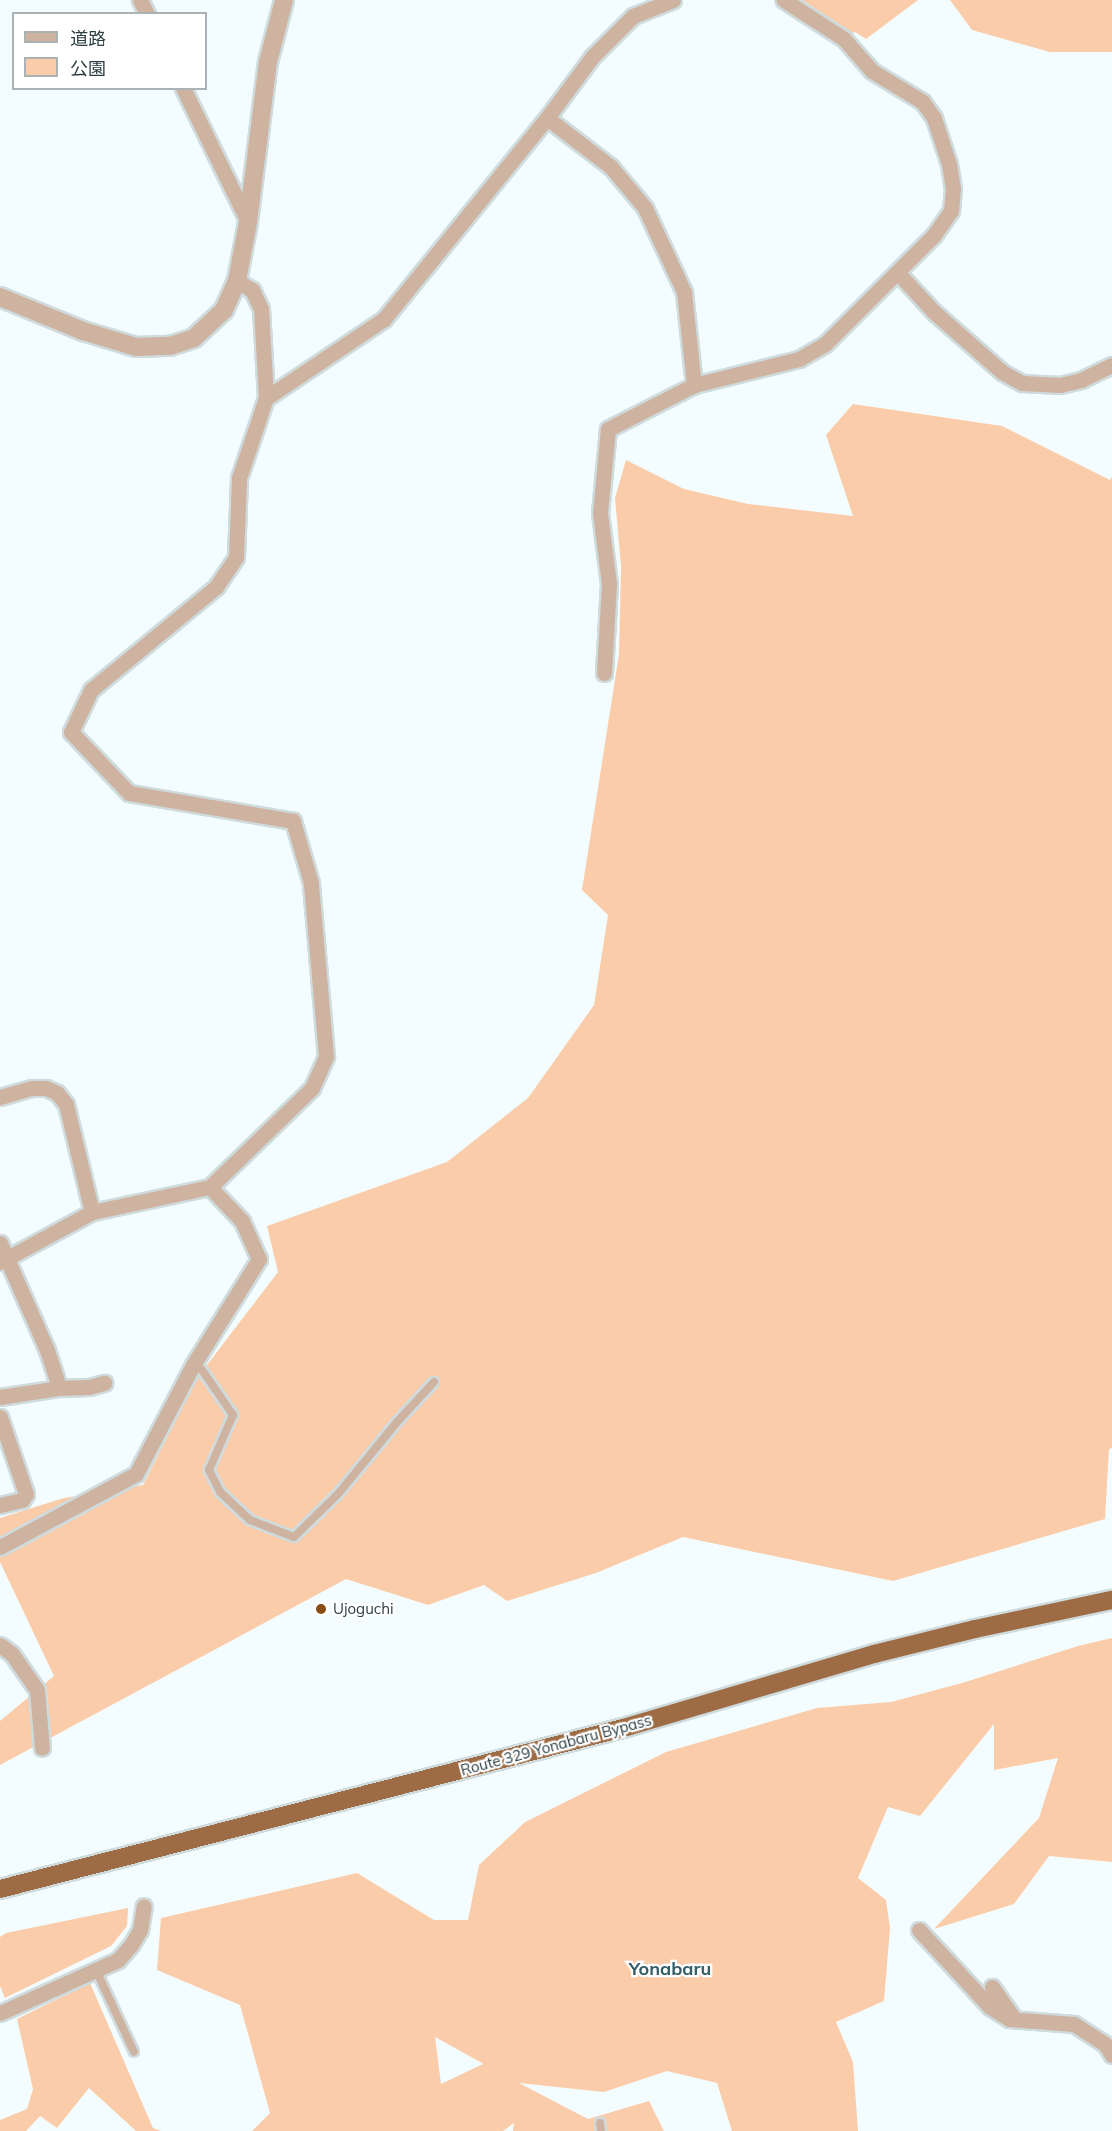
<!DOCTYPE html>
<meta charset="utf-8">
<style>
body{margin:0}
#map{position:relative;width:1112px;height:2131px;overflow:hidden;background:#f3fdff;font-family:Mulish,"Noto Sans JP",sans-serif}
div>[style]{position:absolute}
.green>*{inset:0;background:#fbccaa}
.roads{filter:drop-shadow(2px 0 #cfdbdd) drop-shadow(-2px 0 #cfdbdd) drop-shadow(0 2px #cfdbdd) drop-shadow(0 -2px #cfdbdd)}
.service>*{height:8px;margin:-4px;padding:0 4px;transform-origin:4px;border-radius:4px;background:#ceb3a0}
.minor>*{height:15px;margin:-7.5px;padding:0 7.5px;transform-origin:7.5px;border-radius:7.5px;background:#ceb3a0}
.tertiary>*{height:18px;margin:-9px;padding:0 9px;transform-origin:9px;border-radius:9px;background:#ceb3a0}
.trunk>*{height:18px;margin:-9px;padding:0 9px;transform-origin:9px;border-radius:9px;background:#9e6c44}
.dots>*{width:16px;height:16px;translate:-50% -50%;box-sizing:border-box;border:3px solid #fff;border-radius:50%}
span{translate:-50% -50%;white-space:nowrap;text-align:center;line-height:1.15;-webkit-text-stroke:4.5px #fff;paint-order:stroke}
.poi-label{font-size:15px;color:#2b3e42}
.left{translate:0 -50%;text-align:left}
.street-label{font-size:15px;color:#2b3e42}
.quarter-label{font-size:18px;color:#335e67;font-weight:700}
.legend{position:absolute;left:12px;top:12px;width:195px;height:78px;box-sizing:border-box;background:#fff;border:2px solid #aab2b3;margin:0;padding:8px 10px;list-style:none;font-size:18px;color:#2b3e42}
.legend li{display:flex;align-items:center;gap:12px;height:30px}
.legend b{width:30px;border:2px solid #aab2b3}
</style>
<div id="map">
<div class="green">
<div style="clip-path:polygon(799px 0,918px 0,866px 39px,855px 32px,851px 34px)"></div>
<div style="clip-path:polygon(950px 0,1112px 0,1112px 52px,1050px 52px,972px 30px)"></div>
<div style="clip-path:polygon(853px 404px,1002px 426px,1110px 480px,1112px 477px,1112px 1448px,1109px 1449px,1105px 1519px,893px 1581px,683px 1537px,596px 1573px,507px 1601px,484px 1585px,428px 1605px,346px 1579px,0 1765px,0 1721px,54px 1676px,0 1562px,0 1518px,64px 1498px,143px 1485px,197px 1378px,278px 1272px,267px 1226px,447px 1162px,528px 1098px,594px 1005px,608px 915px,582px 890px,619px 654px,621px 566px,615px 498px,626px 460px,684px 489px,748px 504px,853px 516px,826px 435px)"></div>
<div style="clip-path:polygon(evenodd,1112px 1638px,1112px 1862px,1049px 1856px,1014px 1904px,934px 1929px,1039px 1818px,1058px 1758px,994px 1770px,994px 1724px,920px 1816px,888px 1807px,858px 1878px,886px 1900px,890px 1928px,884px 2001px,836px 2022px,853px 2062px,858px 2131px,732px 2131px,717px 2083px,667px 2071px,604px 2092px,519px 2083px,588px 2119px,649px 2101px,664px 2131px,513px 2131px,514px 2123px,503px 2131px,252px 2131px,270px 2113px,240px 2005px,157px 1970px,161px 1918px,357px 1873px,434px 1920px,468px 1920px,479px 1865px,525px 1822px,666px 1752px,817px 1708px,891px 1702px,962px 1683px,1078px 1646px,1112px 1638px,435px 2037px,482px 2063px,483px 2064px,441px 2084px,435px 2037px)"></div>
<div style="clip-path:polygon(128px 1908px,127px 1926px,111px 1946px,5px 1998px,0 1986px,0 1937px,6px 1933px)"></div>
<div style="clip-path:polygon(90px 1983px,153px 2128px,161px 2131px,136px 2131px,89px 2088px,57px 2128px,40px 2116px,26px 2131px,0 2131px,0 2120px,27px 2109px,33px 2089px,17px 2019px)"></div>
</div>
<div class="roads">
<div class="service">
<div style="left:193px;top:1365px;width:10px;rotate:29deg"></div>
<div style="left:202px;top:1370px;width:55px;rotate:55.4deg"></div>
<div style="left:233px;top:1415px;width:60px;rotate:113.6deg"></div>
<div style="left:209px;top:1470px;width:25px;rotate:63deg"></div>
<div style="left:220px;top:1492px;width:41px;rotate:43deg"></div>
<div style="left:250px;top:1520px;width:47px;rotate:21.1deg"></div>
<div style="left:294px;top:1537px;width:62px;rotate:-44.3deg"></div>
<div style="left:338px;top:1494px;width:94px;rotate:-50.6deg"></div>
<div style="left:398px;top:1421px;width:53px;rotate:-47.3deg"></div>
<div style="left:96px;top:1970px;width:90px;rotate:65.1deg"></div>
<div style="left:600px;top:2123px;width:8px;rotate:83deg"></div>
</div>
<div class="minor">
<div style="left:140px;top:0;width:16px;rotate:63deg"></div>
<div style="left:183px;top:88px;width:149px;rotate:64.1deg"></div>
<div style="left:547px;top:118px;width:81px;rotate:37.4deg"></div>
<div style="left:611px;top:167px;width:53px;rotate:50.3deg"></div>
<div style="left:645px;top:208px;width:93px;rotate:65.1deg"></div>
<div style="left:684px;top:292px;width:94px;rotate:83.9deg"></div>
<div style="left:898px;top:273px;width:53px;rotate:47.3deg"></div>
<div style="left:934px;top:312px;width:91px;rotate:41.4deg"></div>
<div style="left:1002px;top:372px;width:23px;rotate:29deg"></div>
<div style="left:1022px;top:383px;width:38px;rotate:3deg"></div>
<div style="left:1060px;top:385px;width:22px;rotate:-13deg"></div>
<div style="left:1081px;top:380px;width:34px;rotate:-26deg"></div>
<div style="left:266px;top:398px;width:142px;rotate:-33.8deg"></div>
<div style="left:384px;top:319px;width:259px;rotate:-51deg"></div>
<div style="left:547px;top:118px;width:76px;rotate:-53.6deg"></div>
<div style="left:592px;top:57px;width:58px;rotate:-45deg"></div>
<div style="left:633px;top:16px;width:43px;rotate:-21.8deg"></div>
<div style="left:604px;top:673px;width:89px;rotate:-86.8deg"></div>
<div style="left:609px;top:584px;width:72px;rotate:-97.2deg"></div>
<div style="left:600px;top:513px;width:84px;rotate:-84.6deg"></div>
<div style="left:608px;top:429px;width:97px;rotate:-27.1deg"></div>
<div style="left:694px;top:385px;width:108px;rotate:-13.9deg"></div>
<div style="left:799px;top:359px;width:30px;rotate:-30deg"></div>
<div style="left:825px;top:344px;width:154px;rotate:-45deg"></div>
<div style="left:934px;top:235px;width:29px;rotate:-55deg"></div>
<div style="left:951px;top:211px;width:22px;rotate:-85deg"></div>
<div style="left:953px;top:189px;width:25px;rotate:-99deg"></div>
<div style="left:949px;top:164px;width:48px;rotate:-108.1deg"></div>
<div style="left:934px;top:118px;width:19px;rotate:-125deg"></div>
<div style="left:923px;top:102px;width:60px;rotate:-148.7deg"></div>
<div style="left:872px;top:71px;width:43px;rotate:-131.2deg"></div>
<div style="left:844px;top:39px;width:72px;rotate:-147deg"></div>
<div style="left:0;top:1097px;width:33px;rotate:-16deg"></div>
<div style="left:32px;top:1088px;width:14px"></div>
<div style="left:46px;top:1088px;width:12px;rotate:24deg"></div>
<div style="left:57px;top:1093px;width:14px;rotate:51deg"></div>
<div style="left:66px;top:1104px;width:111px;rotate:76.5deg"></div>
<div style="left:0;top:1243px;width:117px;rotate:66.3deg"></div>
<div style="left:47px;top:1350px;width:40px;rotate:72deg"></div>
<div style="left:0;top:1262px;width:105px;rotate:-28.5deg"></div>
<div style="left:92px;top:1212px;width:121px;rotate:-12deg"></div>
<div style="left:210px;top:1187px;width:142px;rotate:-44.1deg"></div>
<div style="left:312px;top:1088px;width:35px;rotate:-66deg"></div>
<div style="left:326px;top:1056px;width:174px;rotate:-95deg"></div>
<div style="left:311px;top:883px;width:65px;rotate:-106.2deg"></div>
<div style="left:293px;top:821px;width:166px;rotate:-170.3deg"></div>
<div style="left:129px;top:793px;width:84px;rotate:-133.6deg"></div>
<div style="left:71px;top:732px;width:47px;rotate:-64.5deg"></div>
<div style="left:91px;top:690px;width:162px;rotate:-39.5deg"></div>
<div style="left:216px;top:587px;width:36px;rotate:-56deg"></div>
<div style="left:236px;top:557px;width:79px;rotate:-87.8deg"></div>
<div style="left:239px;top:478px;width:84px;rotate:-71.4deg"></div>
<div style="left:266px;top:398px;width:89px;rotate:-93.2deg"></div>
<div style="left:261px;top:309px;width:21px;rotate:-115deg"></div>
<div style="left:252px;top:290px;width:17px;rotate:-149deg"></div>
<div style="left:0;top:1397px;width:60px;rotate:-8.7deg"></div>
<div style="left:59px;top:1388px;width:30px;rotate:-2deg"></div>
<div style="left:89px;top:1387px;width:16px;rotate:-15deg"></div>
<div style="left:0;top:1417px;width:81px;rotate:71.3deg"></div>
<div style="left:26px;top:1494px;width:7px;rotate:124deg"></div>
<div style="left:22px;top:1500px;width:23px;rotate:167deg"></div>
<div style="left:0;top:1547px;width:154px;rotate:-28.2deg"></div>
<div style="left:136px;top:1474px;width:123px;rotate:-62.4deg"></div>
<div style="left:193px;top:1365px;width:125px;rotate:-58.1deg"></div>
<div style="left:259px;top:1259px;width:42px;rotate:-114.1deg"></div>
<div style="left:242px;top:1221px;width:47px;rotate:-133.3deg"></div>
<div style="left:0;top:1645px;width:15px;rotate:37deg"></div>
<div style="left:12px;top:1654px;width:44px;rotate:55.2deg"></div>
<div style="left:37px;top:1690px;width:58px;rotate:85.1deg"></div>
<div style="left:919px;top:1930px;width:105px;rotate:47.3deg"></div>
<div style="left:990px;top:2007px;width:22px;rotate:32deg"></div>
<div style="left:1009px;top:2019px;width:65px;rotate:4.4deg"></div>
<div style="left:1074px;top:2024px;width:37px;rotate:33deg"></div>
<div style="left:1105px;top:2044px;width:13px;rotate:58deg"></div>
<div style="left:992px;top:1987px;width:39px;rotate:55deg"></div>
<div style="left:0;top:2013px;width:129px;rotate:-24.2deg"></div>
<div style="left:118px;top:1960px;width:20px;rotate:-49deg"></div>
<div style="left:131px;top:1945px;width:17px;rotate:-59deg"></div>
<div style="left:140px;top:1930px;width:24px;rotate:-81deg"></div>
</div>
<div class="tertiary">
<div style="left:0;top:297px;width:90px;rotate:22.3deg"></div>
<div style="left:83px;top:331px;width:55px;rotate:16.8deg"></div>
<div style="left:136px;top:347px;width:34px;rotate:-2deg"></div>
<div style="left:170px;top:346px;width:25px;rotate:-18deg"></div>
<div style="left:194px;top:338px;width:41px;rotate:-43deg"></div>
<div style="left:224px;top:310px;width:32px;rotate:-66deg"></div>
<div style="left:237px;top:281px;width:60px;rotate:-79.4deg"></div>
<div style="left:248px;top:222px;width:161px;rotate:-82.9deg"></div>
<div style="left:268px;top:62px;width:64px;rotate:-75.5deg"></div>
</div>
<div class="trunk">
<div style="left:0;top:1889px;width:643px;rotate:-14.49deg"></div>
<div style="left:623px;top:1728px;width:262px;rotate:-16.4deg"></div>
<div style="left:874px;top:1654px;width:104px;rotate:-13.9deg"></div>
<div style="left:975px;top:1629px;width:140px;rotate:-12deg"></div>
</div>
</div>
<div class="dots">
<div style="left:321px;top:1609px;background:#8a4c10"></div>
</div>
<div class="poi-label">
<span class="left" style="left:333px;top:1609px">Ujoguchi</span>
</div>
<div class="street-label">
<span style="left:556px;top:1745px;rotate:-15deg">Route 329 Yonabaru Bypass</span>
</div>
<div class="quarter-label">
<span style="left:670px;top:1969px">Yonabaru</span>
</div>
<ul class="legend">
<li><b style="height:8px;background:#ceb3a0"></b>道路</li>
<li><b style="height:16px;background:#fbccaa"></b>公園</li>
</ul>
</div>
